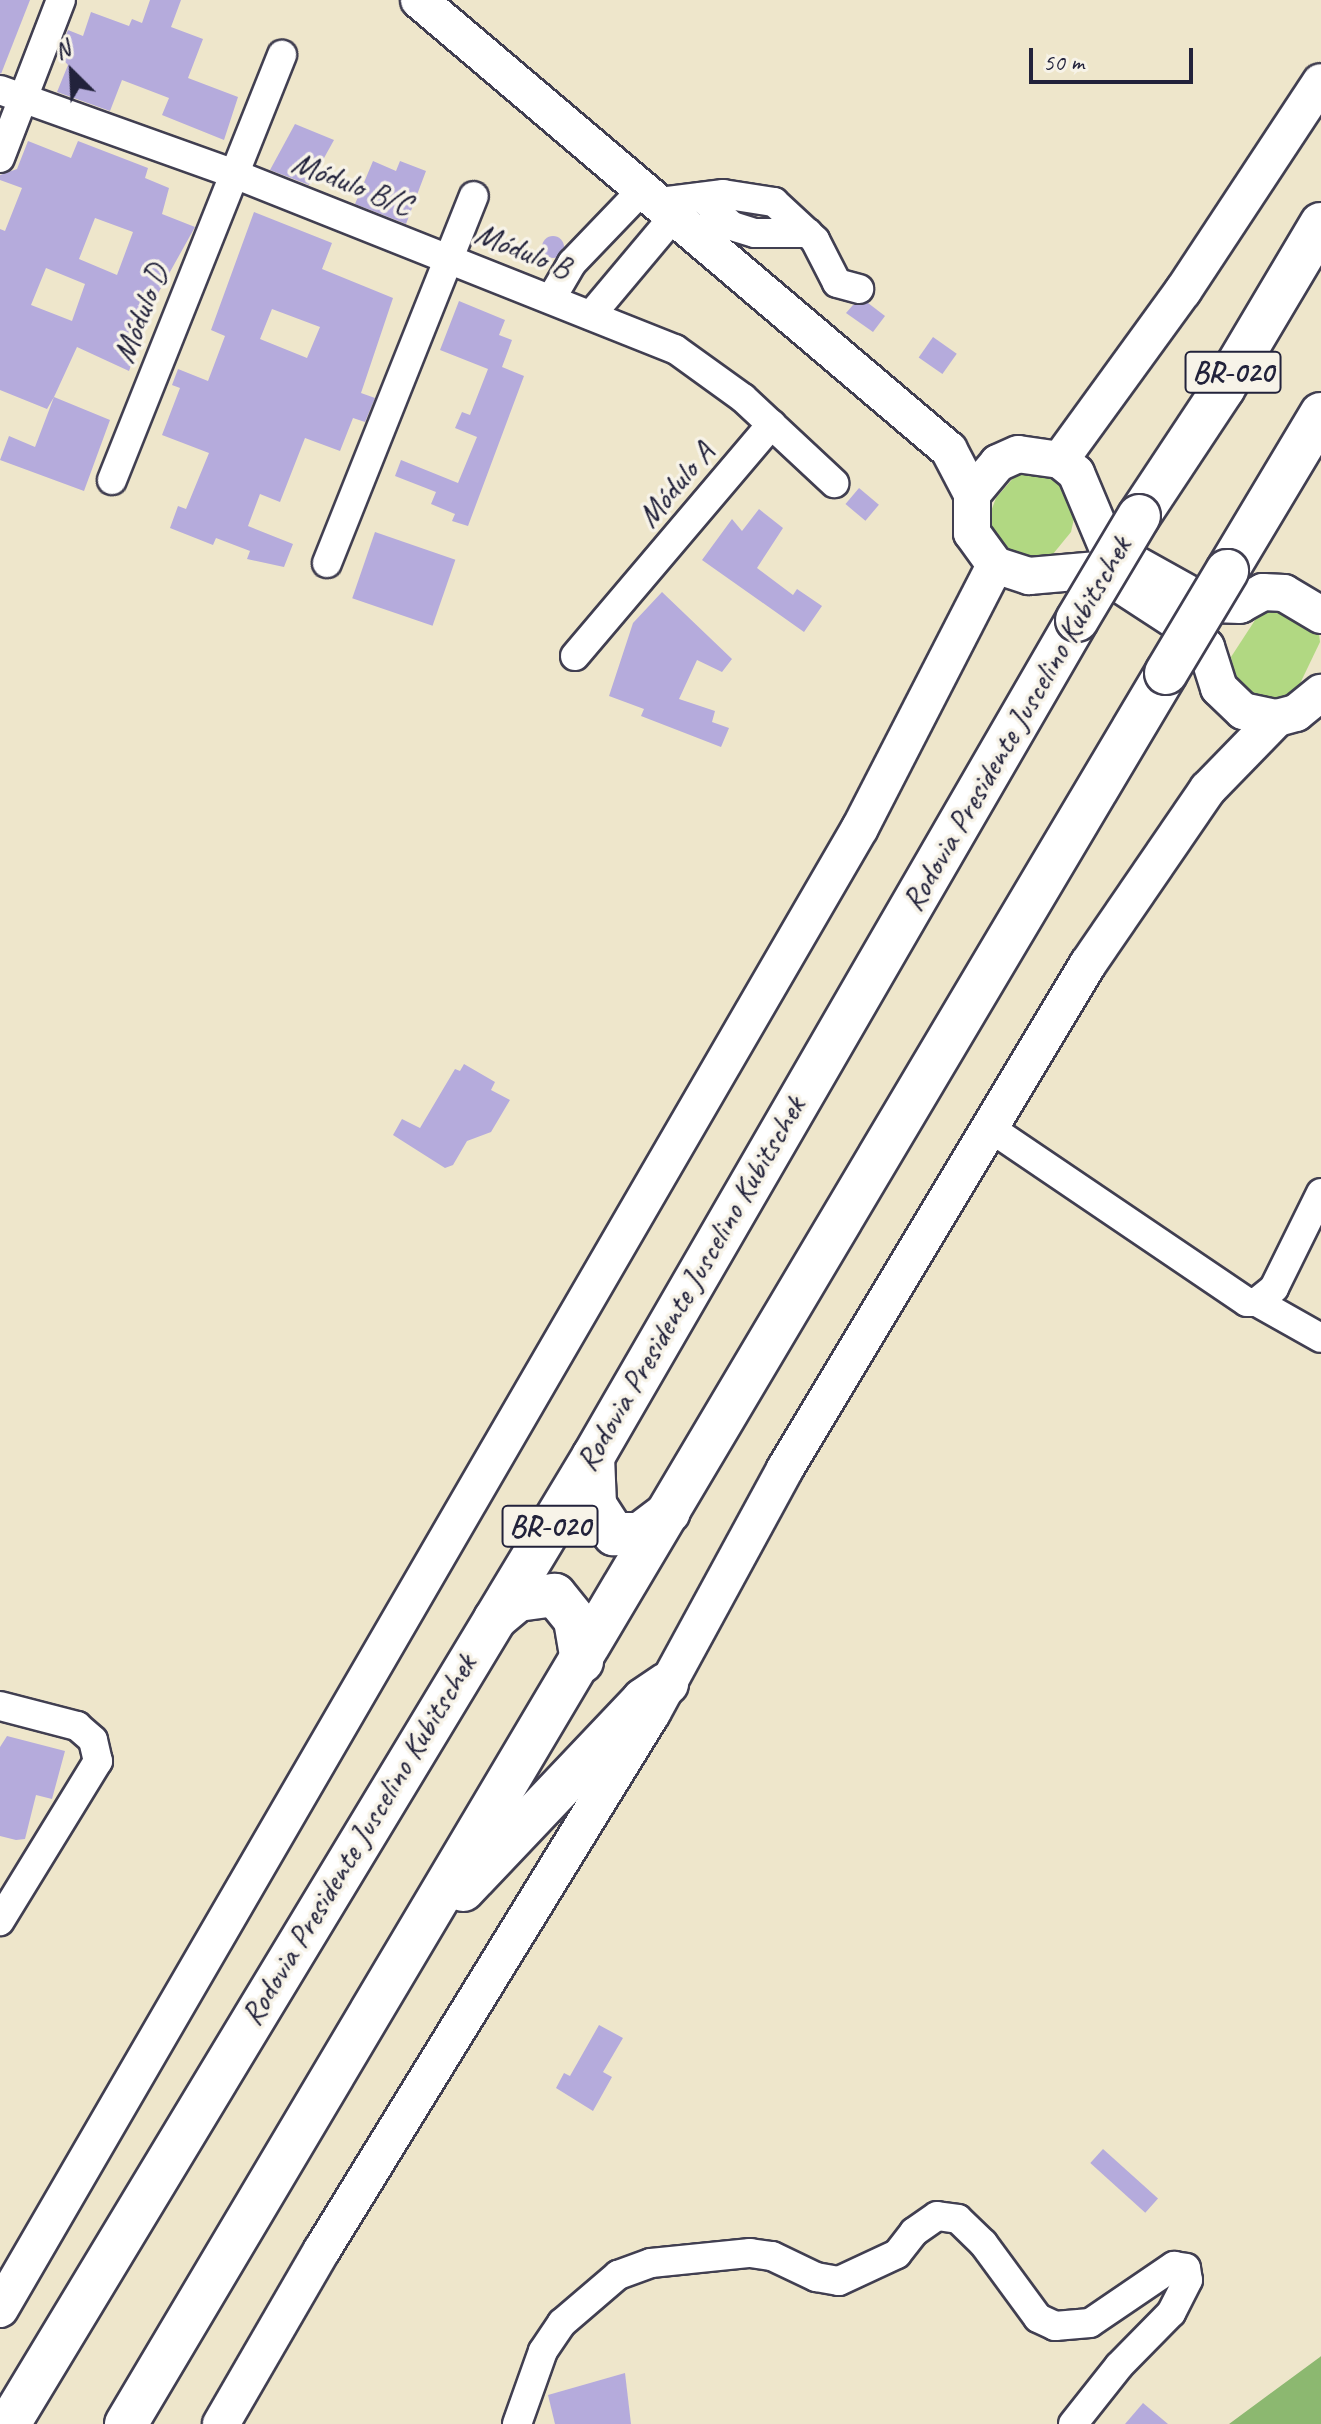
<!DOCTYPE html>
<meta charset="utf-8">
<style>
body{margin:0}
#map{position:relative;width:1321px;height:2424px;overflow:hidden;background:#eee6cb;font-family:Caveat,sans-serif}
div>[style]{position:absolute}
.green>*{inset:0;background:#b1d882}
.forest>*{inset:0;background:#8cb870}
.building>*{inset:0;background:#b5abdc;transform-origin:0 0}
.round{border-radius:50%}
.roads{filter:drop-shadow(2px 0 #413f51) drop-shadow(-2px 0 #413f51) drop-shadow(0 2px #413f51) drop-shadow(0 -2px #413f51)}
.minor>*{height:28px;margin:-14px;padding:0 14px;transform-origin:14px;border-radius:14px;background:#fff}
.major>*{height:36px;margin:-18px;padding:0 18px;transform-origin:18px;border-radius:18px;background:#fff}
.highway>*{height:42px;margin:-21px;padding:0 21px;transform-origin:21px;border-radius:21px;background:#fff}
.bridges{filter:drop-shadow(2px 0 #413f51) drop-shadow(-2px 0 #413f51) drop-shadow(0 2px #413f51) drop-shadow(0 -2px #413f51)}
.highway-bridge>*{height:42px;margin:-21px;padding:0 21px;transform-origin:21px;border-radius:21px;background:#fff}
span{translate:-50% -50%;white-space:nowrap;text-align:center;line-height:1.15;-webkit-text-stroke:7px #f7f3e8;paint-order:stroke}
.shield-label span{padding:2px 6px;background:#f7f3e8;border:2px solid;border-radius:6px;-webkit-text-stroke-width:0}
.shield-label{font-size:30px;color:#22223b;font-weight:700}
.street-label{font-size:32px;color:#22223b}
.north{position:absolute;left:32px;top:32px;width:80px;height:80px;-webkit-text-stroke:6px #f7f3e8;paint-order:stroke;rotate:336deg;font-size:22px;font-weight:700;line-height:32px;text-align:center;color:#22223b}
.north::after{content:'';display:block;margin:auto;width:28px;height:36px;background:#22223b;clip-path:polygon(50% 0,100% 100%,50% 72%,0 100%)}
.scale{position:absolute;left:1029px;top:48px;width:164px;height:36px;box-sizing:border-box;border:4px solid #22223b;border-top:0;padding-left:10px;font-size:24px;line-height:28px;white-space:nowrap;color:#22223b;-webkit-text-stroke:6px #f7f3e8;paint-order:stroke}
</style>
<div id="map">
<div class="green">
<div style="clip-path:polygon(1037px 467px,1059px 470px,1075px 514px,1071px 532px,1053px 554px,1033px 565px,1008px 563px,987px 522px,996px 498px,1015px 476px)"></div>
<div style="clip-path:polygon(1275px 607px,1318px 626px,1320px 642px,1295px 694px,1282px 704px,1253px 699px,1237px 683px,1231px 657px,1259px 614px)"></div>
</div>
<div class="forest">
<div style="clip-path:polygon(1321px 2356px,1321px 2424px,1229px 2424px,1320px 2357px)"></div>
</div>
<div class="building">
<div style="clip-path:polygon(0 0,30px 0,1px 74px,0 73px)"></div>
<div style="clip-path:polygon(150px 0,181px 0,171px 27px,203px 39px,188px 78px,238px 97px,224px 140px,162px 115px,169px 98px,122px 80px,110px 111px,57px 92px,68px 65px,58px 54px,68px 30px,83px 36px,91px 12px,129px 26px,132px 19px,142px 23px)"></div>
<div style="clip-path:polygon(295px 124px,334px 140px,309px 185px,270px 170px)"></div>
<div style="clip-path:polygon(evenodd,28px 141px,71px 158px,78px 141px,148px 168px,145px 178px,169px 188px,162px 214px,195px 227px,156px 297px,129px 371px,77px 347px,54px 397px,110px 420px,84px 491px,0 460px,9px 436px,35px 447px,54px 397px,47px 409px,0 390px,0 229px,5px 231px,22px 188px,0 180px,0 175px,17px 169px,28px 141px,95px 218px,133px 232px,117px 275px,79px 259px,95px 218px,28px 141px,46px 268px,85px 284px,72px 321px,31px 305px,46px 268px)"></div>
<div style="clip-path:polygon(373px 161px,396px 171px,400px 161px,426px 171px,406px 224px,355px 204px)"></div>
<div style="clip-path:polygon(evenodd,254px 212px,332px 243px,322px 269px,393px 298px,361px 393px,375px 398px,365px 422px,353px 418px,340px 451px,305px 438px,280px 502px,260px 494px,248px 526px,293px 544px,284px 567px,247px 559px,250px 551px,216px 538px,213px 545px,170px 528px,178px 506px,186px 509px,209px 453px,162px 435px,180px 388px,172px 385px,178px 369px,208px 381px,225px 336px,211px 330px,254px 212px,272px 309px,320px 327px,307px 358px,260px 339px,272px 309px)"></div>
<div class="round" style="left:542px;top:236px;width:22px;height:22px"></div>
<div style="clip-path:polygon(459px 301px,505px 320px,499px 335px,512px 340px,502px 367px,524px 376px,468px 526px,452px 521px,455px 514px,431px 504px,436px 492px,395px 476px,401px 460px,458px 483px,477px 437px,455px 428px,462px 412px,470px 415px,488px 369px,440px 350px)"></div>
<div style="clip-path:polygon(868px 303px,885px 316px,873px 332px,846px 313px,853px 305px)"></div>
<div style="left:933px;top:337px;width:29px;height:25px;rotate:35deg"></div>
<div style="left:859px;top:488px;width:26px;height:21px;rotate:40deg"></div>
<div style="clip-path:polygon(759px 509px,783px 528px,757px 568px,793px 595px,797px 589px,822px 606px,804px 632px,702px 560px,732px 519px,742px 531px)"></div>
<div style="left:375px;top:532px;width:85px;height:70px;rotate:19deg"></div>
<div style="clip-path:polygon(662px 592px,732px 659px,722px 672px,697px 660px,679px 699px,715px 711px,712px 722px,729px 728px,721px 747px,641px 716px,644px 709px,609px 696px,633px 623px)"></div>
<div style="clip-path:polygon(464px 1064px,495px 1082px,491px 1090px,510px 1100px,491px 1132px,467px 1141px,453px 1165px,445px 1168px,393px 1135px,402px 1119px,420px 1128px,455px 1069px,460px 1071px)"></div>
<div style="clip-path:polygon(7px 1736px,65px 1751px,52px 1799px,36px 1795px,25px 1839px,16px 1840px,0 1836px,0 1747px)"></div>
<div style="clip-path:polygon(599px 2025px,623px 2038px,603px 2072px,612px 2077px,593px 2111px,556px 2088px,564px 2073px,570px 2076px)"></div>
<div style="left:1103px;top:2149px;width:74px;height:19px;rotate:42deg"></div>
<div style="clip-path:polygon(625px 2373px,631px 2424px,555px 2424px,548px 2395px)"></div>
<div style="clip-path:polygon(1143px 2403px,1168px 2424px,1125px 2424px)"></div>
</div>
<div class="roads">
<div class="minor">
<div style="left:0;top:90px;width:246px;rotate:19.7deg"></div>
<div style="left:232px;top:173px;width:477px;rotate:21.7deg"></div>
<div style="left:675px;top:349px;width:84px;rotate:35.8deg"></div>
<div style="left:743px;top:398px;width:125px;rotate:43deg"></div>
<div style="left:0;top:158px;width:169px;rotate:-68.9deg"></div>
<div style="left:701px;top:197px;width:42px;rotate:43.1deg"></div>
<div style="left:732px;top:226px;width:24px;rotate:17deg"></div>
<div style="left:755px;top:233px;width:53px"></div>
<div style="left:660px;top:202px;width:64px;rotate:-7.2deg"></div>
<div style="left:723px;top:194px;width:52px;rotate:8.9deg"></div>
<div style="left:774px;top:202px;width:56px;rotate:42.8deg"></div>
<div style="left:815px;top:240px;width:48px;rotate:62.9deg"></div>
<div style="left:837px;top:283px;width:23px;rotate:15deg"></div>
<div style="left:551px;top:299px;width:42px;rotate:-59.7deg"></div>
<div style="left:572px;top:263px;width:104px;rotate:-46.2deg"></div>
<div style="left:591px;top:315px;width:131px;rotate:-50deg"></div>
<div style="left:112px;top:480px;width:458px;rotate:-68.2deg"></div>
<div style="left:327px;top:563px;width:395px;rotate:-68.2deg"></div>
<div style="left:575px;top:656px;width:304px;rotate:-49.7deg"></div>
<div style="left:990px;top:1128px;width:310px;rotate:34.1deg"></div>
<div style="left:1247px;top:1302px;width:10px"></div>
<div style="left:1257px;top:1302px;width:22px;rotate:-39deg"></div>
<div style="left:1274px;top:1288px;width:106px;rotate:-63.7deg"></div>
<div style="left:1257px;top:1302px;width:73px;rotate:29.4deg"></div>
<div style="left:0;top:1706px;width:80px;rotate:14.6deg"></div>
<div style="left:77px;top:1726px;width:21px;rotate:41deg"></div>
<div style="left:93px;top:1740px;width:22px;rotate:77deg"></div>
<div style="left:98px;top:1761px;width:188px;rotate:121.5deg"></div>
<div style="left:517px;top:2424px;width:77px;rotate:-70.4deg"></div>
<div style="left:543px;top:2351px;width:34px;rotate:-56deg"></div>
<div style="left:562px;top:2323px;width:74px;rotate:-40.6deg"></div>
<div style="left:618px;top:2275px;width:35px;rotate:-20deg"></div>
<div style="left:651px;top:2263px;width:100px;rotate:-5.8deg"></div>
<div style="left:750px;top:2253px;width:22px;rotate:8deg"></div>
<div style="left:772px;top:2256px;width:49px;rotate:25.5deg"></div>
<div style="left:816px;top:2277px;width:23px;rotate:10deg"></div>
<div style="left:839px;top:2281px;width:64px;rotate:-25deg"></div>
<div style="left:897px;top:2254px;width:28px;rotate:-52deg"></div>
<div style="left:914px;top:2232px;width:28px;rotate:-35deg"></div>
<div style="left:937px;top:2216px;width:21px;rotate:8deg"></div>
<div style="left:958px;top:2219px;width:35px;rotate:44deg"></div>
<div style="left:983px;top:2243px;width:93px;rotate:53.7deg"></div>
<div style="left:1038px;top:2318px;width:19px;rotate:25deg"></div>
<div style="left:1055px;top:2326px;width:35px;rotate:-5deg"></div>
<div style="left:1090px;top:2323px;width:102px;rotate:-34.2deg"></div>
<div style="left:1174px;top:2266px;width:12px;rotate:9deg"></div>
<div style="left:1186px;top:2268px;width:12px;rotate:81deg"></div>
<div style="left:1188px;top:2280px;width:37px;rotate:117deg"></div>
<div style="left:1171px;top:2313px;width:74px;rotate:134.5deg"></div>
<div style="left:1119px;top:2366px;width:74px;rotate:128.4deg"></div>
</div>
<div class="major">
<div style="left:419px;top:0;width:695px;rotate:40.33deg"></div>
<div style="left:949px;top:450px;width:50px;rotate:62.4deg"></div>
<div style="left:1060px;top:460px;width:209px;rotate:-54deg"></div>
<div style="left:1183px;top:291px;width:250px;rotate:-56.6deg"></div>
<div style="left:1321px;top:615px;width:43px;rotate:-149.3deg"></div>
<div style="left:1284px;top:593px;width:21px;rotate:-177deg"></div>
<div style="left:1263px;top:592px;width:26px;rotate:151deg"></div>
<div style="left:1240px;top:605px;width:33px;rotate:-178deg"></div>
<div style="left:1207px;top:604px;width:113px;rotate:-150.9deg"></div>
<div style="left:1108px;top:549px;width:82px;rotate:-112.8deg"></div>
<div style="left:1076px;top:473px;width:21px;rotate:-141deg"></div>
<div style="left:1060px;top:460px;width:42px;rotate:-171.9deg"></div>
<div style="left:1018px;top:454px;width:22px;rotate:156deg"></div>
<div style="left:998px;top:463px;width:40px;rotate:130deg"></div>
<div style="left:972px;top:494px;width:39px;rotate:90deg"></div>
<div style="left:972px;top:533px;width:39px;rotate:54deg"></div>
<div style="left:995px;top:565px;width:36px;rotate:18deg"></div>
<div style="left:1029px;top:576px;width:69px;rotate:-5deg"></div>
<div style="left:1098px;top:570px;width:108px;rotate:33deg"></div>
<div style="left:1189px;top:629px;width:25px;rotate:47deg"></div>
<div style="left:1206px;top:647px;width:43px;rotate:72.4deg"></div>
<div style="left:1219px;top:688px;width:33px;rotate:44deg"></div>
<div style="left:1243px;top:711px;width:35px;rotate:12deg"></div>
<div style="left:1277px;top:718px;width:20px;rotate:-15deg"></div>
<div style="left:1296px;top:713px;width:32px;rotate:-39deg"></div>
<div style="left:0;top:2309px;width:1713px;rotate:-59.86deg"></div>
<div style="left:860px;top:828px;width:296px;rotate:-62.8deg"></div>
<div style="left:221px;top:2424px;width:201px;rotate:-59.9deg"></div>
<div style="left:322px;top:2250px;width:630px;rotate:-58.43deg"></div>
<div style="left:652px;top:1713px;width:278px;rotate:-61.4deg"></div>
<div style="left:785px;top:1469px;width:589px;rotate:-59.04deg"></div>
<div style="left:1088px;top:964px;width:212px;rotate:-55.6deg"></div>
<div style="left:1208px;top:789px;width:99px;rotate:-45.8deg"></div>
</div>
<div class="highway">
<div style="left:1139px;top:516px;width:152px;rotate:-56.5deg"></div>
<div style="left:1223px;top:389px;width:192px;rotate:-59.3deg"></div>
<div style="left:1227px;top:571px;width:183px;rotate:-59.1deg"></div>
<div style="left:593px;top:1457px;width:48px;rotate:87.6deg"></div>
<div style="left:595px;top:1505px;width:35px;rotate:57deg"></div>
<div style="left:614px;top:1534px;width:26px"></div>
<div style="left:640px;top:1534px;width:36px;rotate:-37deg"></div>
<div style="left:495px;top:1619px;width:30px;rotate:-40deg"></div>
<div style="left:518px;top:1600px;width:37px;rotate:-8deg"></div>
<div style="left:555px;top:1595px;width:32px;rotate:51deg"></div>
<div style="left:575px;top:1620px;width:42px;rotate:80.3deg"></div>
<div style="left:463px;top:1890px;width:262px;rotate:-46.5deg"></div>
<div style="left:643px;top:1700px;width:29px;rotate:-34deg"></div>
<div style="left:9px;top:2424px;width:1130px;rotate:-58.87deg"></div>
<div style="left:593px;top:1457px;width:967px;rotate:-59.96deg"></div>
<div style="left:126px;top:2424px;width:2037px;rotate:-59.29deg"></div>
</div>
</div>
<div class="bridges">
<div class="highway-bridge">
<div style="left:1077px;top:620px;width:121px;rotate:-59.2deg"></div>
<div style="left:1166px;top:673px;width:119px;rotate:-59.1deg"></div>
</div>
</div>
<div class="shield-label">
<span style="left:1233px;top:372px">BR-020</span>
<span style="left:550px;top:1526px">BR-020</span>
</div>
<div class="street-label">
<span style="left:352px;top:184px;rotate:21deg">Módulo B/C</span>
<span style="left:523px;top:251px;rotate:22deg">Módulo B</span>
<span style="left:141px;top:314px;rotate:-69deg">Módulo D</span>
<span style="left:676px;top:485px;rotate:-50deg">Módulo A</span>
<span style="left:1017px;top:724px;rotate:-60deg">Rodovia Presidente Juscelino Kubitschek</span>
<span style="left:691px;top:1284px;rotate:-60deg">Rodovia Presidente Juscelino Kubitschek</span>
<span style="left:359px;top:1840px;rotate:-59deg">Rodovia Presidente Juscelino Kubitschek</span>
</div>
<div class="north">N</div>
<div class="scale">50 m</div>
</div>
